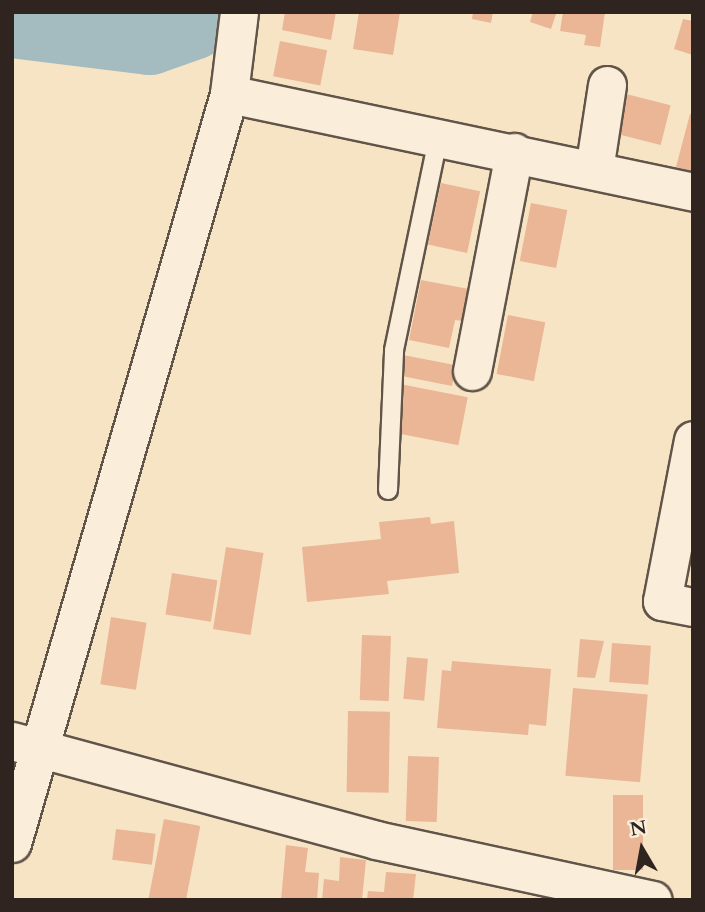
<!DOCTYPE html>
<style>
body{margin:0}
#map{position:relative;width:705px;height:912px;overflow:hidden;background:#f7e4c5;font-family:Cardo,serif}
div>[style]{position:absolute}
.river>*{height:74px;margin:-37px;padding:0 37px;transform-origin:37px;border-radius:37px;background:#a4bbc0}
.building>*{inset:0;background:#eab695;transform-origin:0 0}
.roads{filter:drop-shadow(2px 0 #615448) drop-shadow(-2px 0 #615448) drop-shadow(0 2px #615448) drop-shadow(0 -2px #615448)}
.service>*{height:18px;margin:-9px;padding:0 9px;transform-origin:9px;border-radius:9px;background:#faedd9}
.minor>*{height:37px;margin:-18.5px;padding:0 18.5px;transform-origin:18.5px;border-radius:18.5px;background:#faedd9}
span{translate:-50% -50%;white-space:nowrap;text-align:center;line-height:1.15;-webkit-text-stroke:6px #faedd9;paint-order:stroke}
.frame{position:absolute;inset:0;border:14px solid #2f241f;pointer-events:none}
.north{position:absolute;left:607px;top:814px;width:70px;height:70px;-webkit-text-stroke:5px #faedd9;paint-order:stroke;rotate:350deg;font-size:19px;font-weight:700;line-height:28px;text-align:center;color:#2f241f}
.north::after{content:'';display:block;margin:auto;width:24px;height:32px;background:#2f241f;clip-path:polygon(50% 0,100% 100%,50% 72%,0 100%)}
</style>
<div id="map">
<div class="river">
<div style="left:12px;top:21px;width:139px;rotate:7deg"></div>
<div style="left:150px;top:38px;width:45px;rotate:-19.7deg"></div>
<div style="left:192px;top:23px;width:11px;rotate:-80deg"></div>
</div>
<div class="building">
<div style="clip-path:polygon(285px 12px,336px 12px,331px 40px,282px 30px)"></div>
<div style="clip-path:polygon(359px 12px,400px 12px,393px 55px,353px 49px)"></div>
<div style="clip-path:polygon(473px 12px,493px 12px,491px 23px,472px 19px)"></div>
<div style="clip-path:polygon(533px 12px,556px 14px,551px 29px,530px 22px)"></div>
<div style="clip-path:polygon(563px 12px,605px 12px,600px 47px,584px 45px,586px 35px,560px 31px)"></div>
<div style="clip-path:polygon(683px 19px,693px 21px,693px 55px,674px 49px)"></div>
<div style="left:280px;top:41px;width:48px;height:36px;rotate:11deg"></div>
<div style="left:626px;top:94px;width:46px;height:41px;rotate:14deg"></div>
<div style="clip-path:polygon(690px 114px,693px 115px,693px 172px,676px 167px)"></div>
<div style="left:441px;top:183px;width:40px;height:63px;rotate:12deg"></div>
<div style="left:531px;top:203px;width:37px;height:59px;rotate:11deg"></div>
<div style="clip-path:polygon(421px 280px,469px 289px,463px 321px,455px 320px,449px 348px,409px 340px)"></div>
<div style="left:508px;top:315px;width:38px;height:60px;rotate:11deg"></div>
<div style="left:403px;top:355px;width:54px;height:21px;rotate:11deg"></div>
<div style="left:400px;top:384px;width:69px;height:49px;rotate:11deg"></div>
<div style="clip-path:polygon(430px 517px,431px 524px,454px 521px,459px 573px,387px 581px,389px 594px,307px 602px,302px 547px,381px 539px,379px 522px)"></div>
<div style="left:226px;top:547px;width:38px;height:83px;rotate:9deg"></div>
<div style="left:172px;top:573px;width:46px;height:42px;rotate:9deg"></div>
<div style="left:111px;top:617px;width:36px;height:68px;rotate:9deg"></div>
<div style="left:362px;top:635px;width:29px;height:65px;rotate:2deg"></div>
<div style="clip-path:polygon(580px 639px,604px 641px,595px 678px,577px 677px)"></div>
<div style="left:612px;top:643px;width:39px;height:39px;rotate:4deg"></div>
<div style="left:407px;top:657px;width:21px;height:42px;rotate:5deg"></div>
<div style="clip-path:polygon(452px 661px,551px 669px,546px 726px,529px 724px,528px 735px,437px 728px,442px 670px,451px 671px)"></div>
<div style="left:573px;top:688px;width:75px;height:88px;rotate:5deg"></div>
<div style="left:348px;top:711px;width:42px;height:81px;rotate:1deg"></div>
<div style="left:408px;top:756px;width:31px;height:65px;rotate:2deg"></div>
<div style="left:613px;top:795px;width:30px;height:75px"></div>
<div style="left:164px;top:819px;width:37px;height:82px;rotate:11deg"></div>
<div style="left:116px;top:829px;width:40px;height:31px;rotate:7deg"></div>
<div style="clip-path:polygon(286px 845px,308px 848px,305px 872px,319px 873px,317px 900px,281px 900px)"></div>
<div style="clip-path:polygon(340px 857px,366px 860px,362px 900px,322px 900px,324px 879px,339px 881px)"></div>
<div style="clip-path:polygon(386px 872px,416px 874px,413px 900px,367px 900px,368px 891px,384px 892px)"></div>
</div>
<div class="roads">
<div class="service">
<div style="left:388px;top:490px;width:140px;rotate:-87.5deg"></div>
<div style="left:394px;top:350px;width:220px;rotate:-78.2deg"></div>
</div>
<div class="minor">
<div style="left:239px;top:12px;width:83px;rotate:97deg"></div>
<div style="left:229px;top:94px;width:474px;rotate:11.9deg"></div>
<div style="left:594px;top:170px;width:86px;rotate:-81.3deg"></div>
<div style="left:472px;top:371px;width:223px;rotate:-79.1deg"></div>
<div style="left:693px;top:440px;width:164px;rotate:100.9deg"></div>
<div style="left:662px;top:601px;width:32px;rotate:11deg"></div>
<div style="left:12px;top:741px;width:377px;rotate:15.2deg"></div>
<div style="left:376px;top:840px;width:283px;rotate:12.2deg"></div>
<div style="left:12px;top:843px;width:780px;rotate:-73.84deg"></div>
</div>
</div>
<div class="frame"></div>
<div class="north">N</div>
</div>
